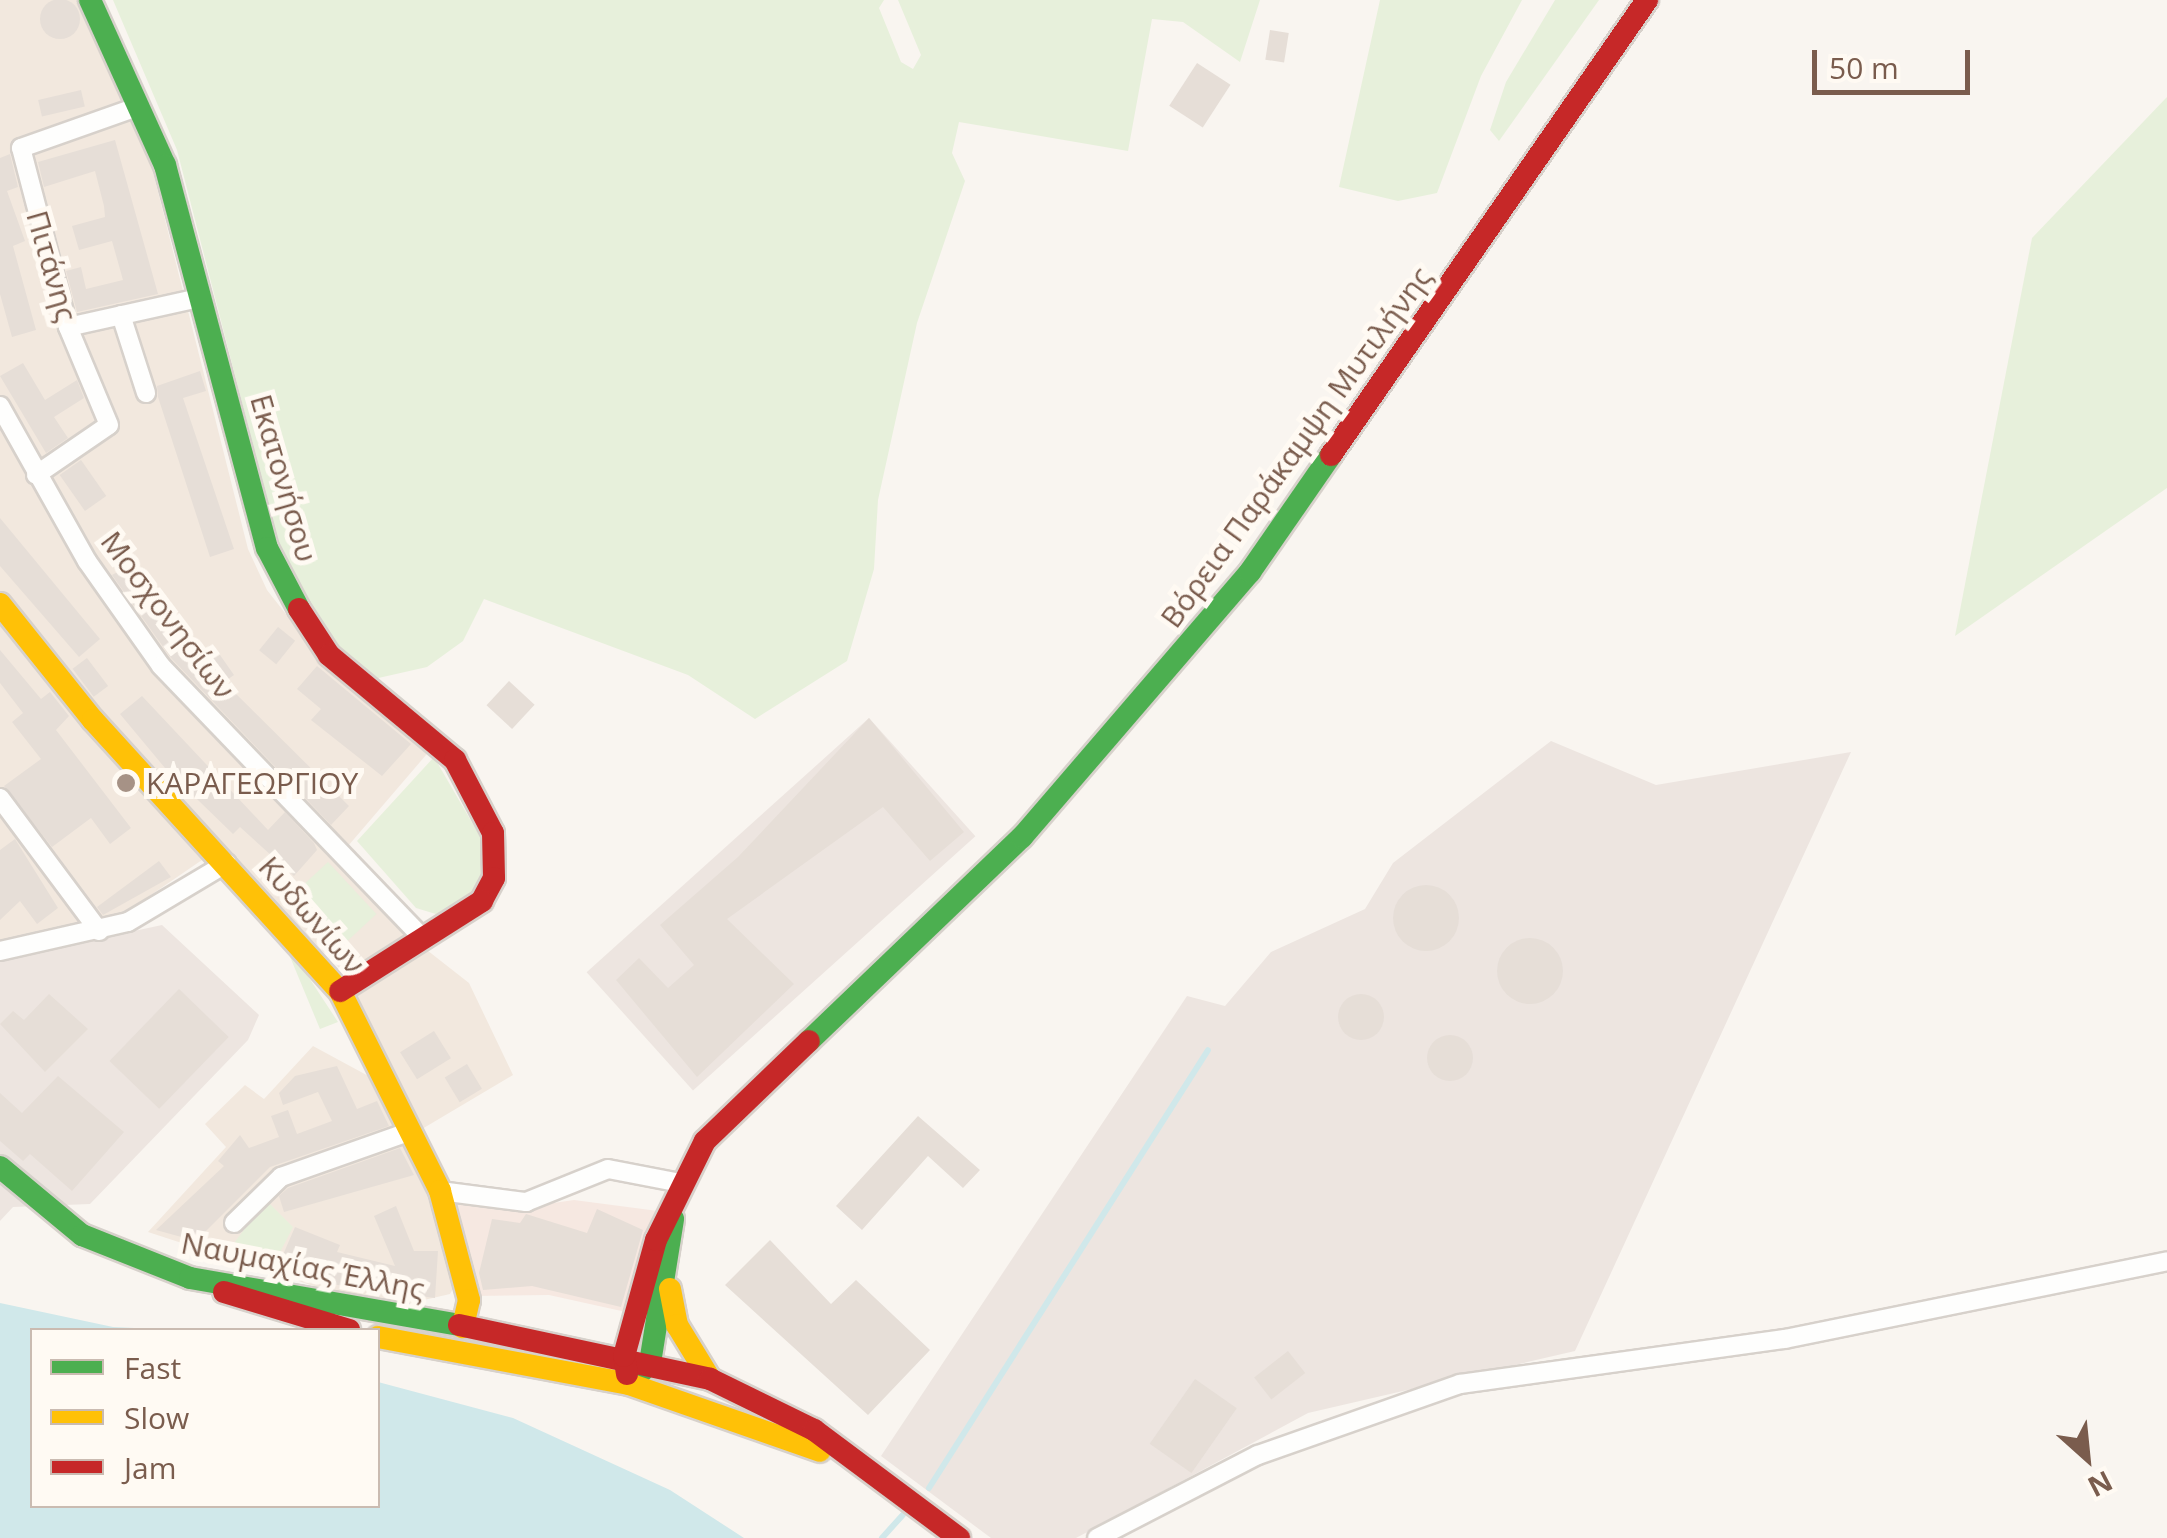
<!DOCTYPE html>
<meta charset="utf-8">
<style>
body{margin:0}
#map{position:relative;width:2167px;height:1538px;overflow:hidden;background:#f9f5f0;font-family:"Open Sans",sans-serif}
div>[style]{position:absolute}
.residential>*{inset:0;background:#f2e8de}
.commercial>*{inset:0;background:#f6e8e1}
.industrial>*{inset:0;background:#ede5e0;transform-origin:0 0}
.green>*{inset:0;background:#e7f0db;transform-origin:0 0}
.water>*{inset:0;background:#d0e8ea}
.stream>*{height:6px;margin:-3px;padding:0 3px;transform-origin:3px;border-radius:3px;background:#d0e8ea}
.building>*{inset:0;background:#e6ded7;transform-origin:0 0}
.round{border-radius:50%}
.roads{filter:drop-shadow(2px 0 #d7d1cb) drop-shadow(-2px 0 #d7d1cb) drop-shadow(0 2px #d7d1cb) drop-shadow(0 -2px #d7d1cb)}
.street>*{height:18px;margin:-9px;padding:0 9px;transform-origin:9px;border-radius:9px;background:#fefefd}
.fast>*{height:22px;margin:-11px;padding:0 11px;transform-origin:11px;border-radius:11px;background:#4caf50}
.slow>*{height:22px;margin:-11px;padding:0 11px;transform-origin:11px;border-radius:11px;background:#ffc107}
.jam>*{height:22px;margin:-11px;padding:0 11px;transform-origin:11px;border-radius:11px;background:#c62828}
.dots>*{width:28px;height:28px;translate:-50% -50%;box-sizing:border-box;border:5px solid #fffaf3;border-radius:50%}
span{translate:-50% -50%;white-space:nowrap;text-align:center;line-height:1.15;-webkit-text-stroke:10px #fffaf3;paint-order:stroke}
.street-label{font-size:30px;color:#7a5c4d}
.poi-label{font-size:30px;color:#7a5c4d}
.left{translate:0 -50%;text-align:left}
.legend{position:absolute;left:30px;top:1328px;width:350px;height:180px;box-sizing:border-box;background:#fffaf3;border:2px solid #cabbb1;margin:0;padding:12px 18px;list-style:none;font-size:30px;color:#7a5c4d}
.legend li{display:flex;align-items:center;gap:20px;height:50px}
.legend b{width:50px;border:2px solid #cabbb1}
.north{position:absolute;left:2037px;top:1408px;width:100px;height:100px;-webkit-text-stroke:8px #fffaf3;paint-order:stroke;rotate:153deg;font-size:28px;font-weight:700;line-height:40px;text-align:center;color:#7a5c4d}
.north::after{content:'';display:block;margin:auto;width:35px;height:45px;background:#7a5c4d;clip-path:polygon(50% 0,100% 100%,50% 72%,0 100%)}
.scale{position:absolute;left:1812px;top:50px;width:158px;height:45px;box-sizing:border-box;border:5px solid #7a5c4d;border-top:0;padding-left:12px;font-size:30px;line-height:35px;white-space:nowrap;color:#7a5c4d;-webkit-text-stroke:8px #fffaf3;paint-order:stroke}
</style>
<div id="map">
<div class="residential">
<div style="clip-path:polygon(0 0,87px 0,152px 168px,248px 549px,267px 590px,311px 646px,432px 748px,348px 846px,326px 851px,409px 936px,469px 983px,513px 1075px,422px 1129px,347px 976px,221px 847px,107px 925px,0 945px)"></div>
<div style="clip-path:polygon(313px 1046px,385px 1085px,428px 1198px,455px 1285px,450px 1294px,411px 1303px,323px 1289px,148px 1232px,226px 1147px,205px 1124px,245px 1085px,264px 1099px)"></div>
</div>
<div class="commercial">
<div style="clip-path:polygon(574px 1200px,658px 1211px,626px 1312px,549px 1295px,472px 1296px,456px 1202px,519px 1208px)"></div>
</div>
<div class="industrial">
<div style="left:869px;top:718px;width:159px;height:380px;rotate:48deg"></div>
<div style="clip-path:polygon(1551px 741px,1656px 785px,1851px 752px,1575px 1351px,1308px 1413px,1076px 1538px,991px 1538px,881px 1456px,1187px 996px,1225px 1006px,1271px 952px,1365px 909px,1393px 863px)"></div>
<div style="clip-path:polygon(162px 925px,259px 1015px,248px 1040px,90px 1204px,13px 1207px,0 1221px,0 960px)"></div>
</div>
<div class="green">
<div style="clip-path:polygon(113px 0,884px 0,879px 8px,901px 62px,913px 69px,921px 55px,898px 0,1260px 0,1240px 62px,1183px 22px,1152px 19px,1128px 151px,959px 122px,952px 153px,965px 181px,917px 323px,878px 500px,874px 569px,847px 661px,755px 719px,688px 675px,484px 599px,463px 641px,427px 667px,374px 679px,333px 643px,280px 550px,177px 150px)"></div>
<div style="clip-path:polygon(1380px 0,1522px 0,1481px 76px,1437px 193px,1398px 201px,1339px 187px)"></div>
<div style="clip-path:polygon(1555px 0,1599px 0,1499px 141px,1490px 130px,1506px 82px)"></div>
<div style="clip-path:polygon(2167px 97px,2167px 488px,1955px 636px,2032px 238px)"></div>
<div style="clip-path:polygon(434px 757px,485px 845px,485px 885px,449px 918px,416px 908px,357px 841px)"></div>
<div style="left:328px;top:862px;width:71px;height:50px;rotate:47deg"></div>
<div style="clip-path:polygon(281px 935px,338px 1022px,320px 1029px)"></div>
<div style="clip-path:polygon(266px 1200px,293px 1227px,271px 1270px,226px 1254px)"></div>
</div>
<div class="water">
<div style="clip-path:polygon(0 1303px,113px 1327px,177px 1330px,32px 1330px,32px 1506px,378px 1506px,378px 1382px,513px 1418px,670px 1490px,744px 1538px,0 1538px)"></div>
</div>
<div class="stream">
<div style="left:929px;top:1488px;width:519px;rotate:-57.5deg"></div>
<div style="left:882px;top:1538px;width:31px;rotate:-48deg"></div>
</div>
<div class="building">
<div class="round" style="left:40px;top:-1px;width:40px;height:40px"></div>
<div style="left:1270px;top:30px;width:19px;height:30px;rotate:9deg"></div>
<div style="left:1197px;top:63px;width:40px;height:51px;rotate:33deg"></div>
<div style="left:81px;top:90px;width:17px;height:44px;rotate:77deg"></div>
<div style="clip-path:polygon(115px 140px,158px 294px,77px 312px,66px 271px,81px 267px,86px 289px,123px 280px,112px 241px,79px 250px,72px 226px,105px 217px,104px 206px,95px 171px,44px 187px,38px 162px)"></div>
<div style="clip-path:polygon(10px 154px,18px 187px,7px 191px,25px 241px,13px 246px,36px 330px,12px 337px,0 294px,0 158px)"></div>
<div style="clip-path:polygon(23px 363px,45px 400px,77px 380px,84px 398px,54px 417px,68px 438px,46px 453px,0 376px)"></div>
<div style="clip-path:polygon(200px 371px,206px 391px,183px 398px,234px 549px,210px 557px,158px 397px,157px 386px)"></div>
<div style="left:81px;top:460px;width:44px;height:26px;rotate:55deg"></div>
<div style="clip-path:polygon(0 518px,100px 639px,79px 657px,0 566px)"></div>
<div style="clip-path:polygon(136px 562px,206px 661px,220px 655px,234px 675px,224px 682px,349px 806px,331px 825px,171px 658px,112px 575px)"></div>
<div style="left:278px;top:627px;width:22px;height:30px;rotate:39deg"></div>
<div style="clip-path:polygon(0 650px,41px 699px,50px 692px,69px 716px,56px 730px,131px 828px,110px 844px,91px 818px,52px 847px,4px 786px,41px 759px,12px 722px,23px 713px,0 683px)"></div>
<div style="left:87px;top:658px;width:35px;height:18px;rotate:53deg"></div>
<div style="clip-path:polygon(317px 666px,411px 744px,382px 776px,311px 720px,321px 709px,297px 689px)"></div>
<div style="left:509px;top:681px;width:35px;height:33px;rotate:43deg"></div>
<div style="clip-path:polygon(142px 696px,268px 830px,285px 812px,314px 843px,317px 850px,294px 876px,240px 827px,233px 834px,165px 768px,120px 714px)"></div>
<div style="clip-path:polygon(869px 718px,964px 832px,930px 861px,883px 807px,727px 919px,794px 984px,697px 1077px,616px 980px,639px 958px,668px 988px,694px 965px,660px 925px,738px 857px)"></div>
<div style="clip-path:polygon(15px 839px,58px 908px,37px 924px,20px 901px,0 920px,0 850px)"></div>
<div style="clip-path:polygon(159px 861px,171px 877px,103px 915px,97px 907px)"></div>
<div class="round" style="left:1393px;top:885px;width:66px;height:66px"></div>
<div class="round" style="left:1497px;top:938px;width:66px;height:66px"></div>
<div style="left:179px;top:989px;width:69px;height:100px;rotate:44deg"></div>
<div style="clip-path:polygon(49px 994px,88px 1029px,45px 1072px,0 1024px,13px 1011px,24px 1020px)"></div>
<div class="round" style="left:1338px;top:994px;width:46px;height:46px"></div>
<div style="left:434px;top:1031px;width:32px;height:40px;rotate:58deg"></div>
<div class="round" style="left:1427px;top:1035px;width:46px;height:46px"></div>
<div style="left:467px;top:1064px;width:29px;height:26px;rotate:59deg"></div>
<div style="clip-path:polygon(337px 1066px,357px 1109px,377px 1101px,389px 1126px,270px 1167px,196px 1241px,156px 1230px,224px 1166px,218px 1161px,240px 1135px,249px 1148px,279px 1137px,271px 1116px,288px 1110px,297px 1134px,332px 1121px,318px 1092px,283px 1105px,279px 1093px,295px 1076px)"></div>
<div style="clip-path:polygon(58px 1076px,124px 1132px,72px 1191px,30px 1154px,23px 1161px,0 1141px,0 1093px,22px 1113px)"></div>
<div style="clip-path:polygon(918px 1116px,980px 1170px,963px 1188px,928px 1156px,862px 1230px,836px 1206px)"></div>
<div style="clip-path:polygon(400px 1148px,414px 1175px,284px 1212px,279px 1196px,288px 1188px)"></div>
<div style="clip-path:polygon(396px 1206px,414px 1251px,438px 1251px,435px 1298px,308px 1281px,279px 1264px,295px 1227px,340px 1245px,337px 1252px,395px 1266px,374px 1216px)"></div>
<div style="clip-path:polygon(597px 1209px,643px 1230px,621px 1307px,532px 1286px,483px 1290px,479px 1273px,492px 1219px,520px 1223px,526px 1214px,587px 1233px)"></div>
<div style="clip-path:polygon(770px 1240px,831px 1304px,856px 1280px,930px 1350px,868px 1415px,725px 1285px)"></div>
<div style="left:1288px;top:1351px;width:28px;height:43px;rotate:52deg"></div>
<div style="left:1195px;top:1379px;width:51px;height:79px;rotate:35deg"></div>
</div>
<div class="roads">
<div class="street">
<div style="left:121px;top:315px;width:82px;rotate:72.2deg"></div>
<div style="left:68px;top:327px;width:134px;rotate:-12.5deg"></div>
<div style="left:0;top:406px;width:178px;rotate:60.7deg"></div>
<div style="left:87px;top:561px;width:128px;rotate:54.8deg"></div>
<div style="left:161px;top:666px;width:375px;rotate:46.1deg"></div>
<div style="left:36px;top:475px;width:88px;rotate:-34.4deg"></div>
<div style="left:109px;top:425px;width:106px;rotate:-112.7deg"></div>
<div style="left:68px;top:327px;width:185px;rotate:-104.7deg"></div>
<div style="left:21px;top:148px;width:123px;rotate:-19.5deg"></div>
<div style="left:0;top:798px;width:166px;rotate:53.3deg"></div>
<div style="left:0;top:951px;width:131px;rotate:-12.8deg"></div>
<div style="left:128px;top:922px;width:115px;rotate:-30.8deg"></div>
<div style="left:440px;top:1191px;width:87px;rotate:7.3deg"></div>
<div style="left:526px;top:1202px;width:88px;rotate:-21.9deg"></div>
<div style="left:608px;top:1169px;width:74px;rotate:10.9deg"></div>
<div style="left:234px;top:1223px;width:66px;rotate:-44.4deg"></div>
<div style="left:281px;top:1177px;width:138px;rotate:-19.5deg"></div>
<div style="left:1097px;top:1538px;width:181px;rotate:-27.3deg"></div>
<div style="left:1258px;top:1455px;width:214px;rotate:-19.4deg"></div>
<div style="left:1460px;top:1384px;width:328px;rotate:-7.9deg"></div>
<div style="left:1785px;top:1339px;width:390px;rotate:-11.5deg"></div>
</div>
<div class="fast">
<div style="left:90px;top:0;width:181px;rotate:65.6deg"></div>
<div style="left:165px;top:165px;width:396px;rotate:75.1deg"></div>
<div style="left:267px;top:548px;width:69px;rotate:62.3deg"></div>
<div style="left:809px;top:1041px;width:295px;rotate:-43.8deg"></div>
<div style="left:1022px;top:837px;width:350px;rotate:-49.3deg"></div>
<div style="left:1250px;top:572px;width:142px;rotate:-55.3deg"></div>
<div style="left:0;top:1167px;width:107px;rotate:39.7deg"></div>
<div style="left:82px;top:1235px;width:116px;rotate:21.7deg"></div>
<div style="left:190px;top:1278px;width:273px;rotate:9.9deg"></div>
<div style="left:636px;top:1377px;width:20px;rotate:-45deg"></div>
<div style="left:650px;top:1363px;width:146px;rotate:-80.9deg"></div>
</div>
<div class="slow">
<div style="left:0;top:604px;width:149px;rotate:51.3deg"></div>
<div style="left:93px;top:720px;width:367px;rotate:47.7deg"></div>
<div style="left:340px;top:991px;width:224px;rotate:63.4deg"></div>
<div style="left:440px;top:1191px;width:113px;rotate:75.1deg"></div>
<div style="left:469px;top:1300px;width:28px;rotate:103deg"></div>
<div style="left:670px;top:1289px;width:37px;rotate:79deg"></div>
<div style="left:677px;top:1325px;width:63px;rotate:58.6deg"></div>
<div style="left:378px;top:1337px;width:255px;rotate:10.6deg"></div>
<div style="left:629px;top:1384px;width:202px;rotate:19.3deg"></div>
</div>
<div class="jam">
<div style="left:1331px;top:455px;width:554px;rotate:-55.22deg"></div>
<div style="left:299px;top:609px;width:55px;rotate:56.9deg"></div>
<div style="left:329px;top:655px;width:164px;rotate:39.8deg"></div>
<div style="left:455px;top:760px;width:82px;rotate:62.5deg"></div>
<div style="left:493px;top:833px;width:45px;rotate:88.7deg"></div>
<div style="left:494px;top:878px;width:26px;rotate:118deg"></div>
<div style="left:482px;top:901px;width:168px;rotate:147.6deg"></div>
<div style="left:224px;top:1292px;width:131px;rotate:16.9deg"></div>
<div style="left:459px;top:1325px;width:257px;rotate:12.1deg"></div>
<div style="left:710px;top:1379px;width:116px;rotate:26.1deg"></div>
<div style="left:814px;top:1430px;width:181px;rotate:36.7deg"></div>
<div style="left:627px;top:1374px;width:18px;rotate:-99deg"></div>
<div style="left:624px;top:1356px;width:120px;rotate:-74.6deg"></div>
<div style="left:656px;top:1240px;width:110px;rotate:-63.7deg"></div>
<div style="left:705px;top:1141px;width:144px;rotate:-43.9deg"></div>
</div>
</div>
<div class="dots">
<div style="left:126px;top:783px;background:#a69286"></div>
</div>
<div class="street-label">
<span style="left:52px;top:266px;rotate:74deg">Πιτάνης</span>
<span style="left:1296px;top:447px;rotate:-54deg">Βόρεια Παράκαμψη Μυτιλήνης</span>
<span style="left:284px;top:478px;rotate:74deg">Εκατονήσου</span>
<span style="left:168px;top:615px;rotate:53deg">Μοσχονησίων</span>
<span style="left:312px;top:915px;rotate:49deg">Κυδωνίων</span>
<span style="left:303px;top:1266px;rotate:11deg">Ναυμαχίας Έλλης</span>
</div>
<div class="poi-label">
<span class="left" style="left:146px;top:783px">ΚΑΡΑΓΕΩΡΓΙΟΥ</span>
</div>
<ul class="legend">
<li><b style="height:12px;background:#4caf50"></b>Fast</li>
<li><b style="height:12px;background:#ffc107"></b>Slow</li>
<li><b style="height:12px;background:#c62828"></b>Jam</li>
</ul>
<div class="north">N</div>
<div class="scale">50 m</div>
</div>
